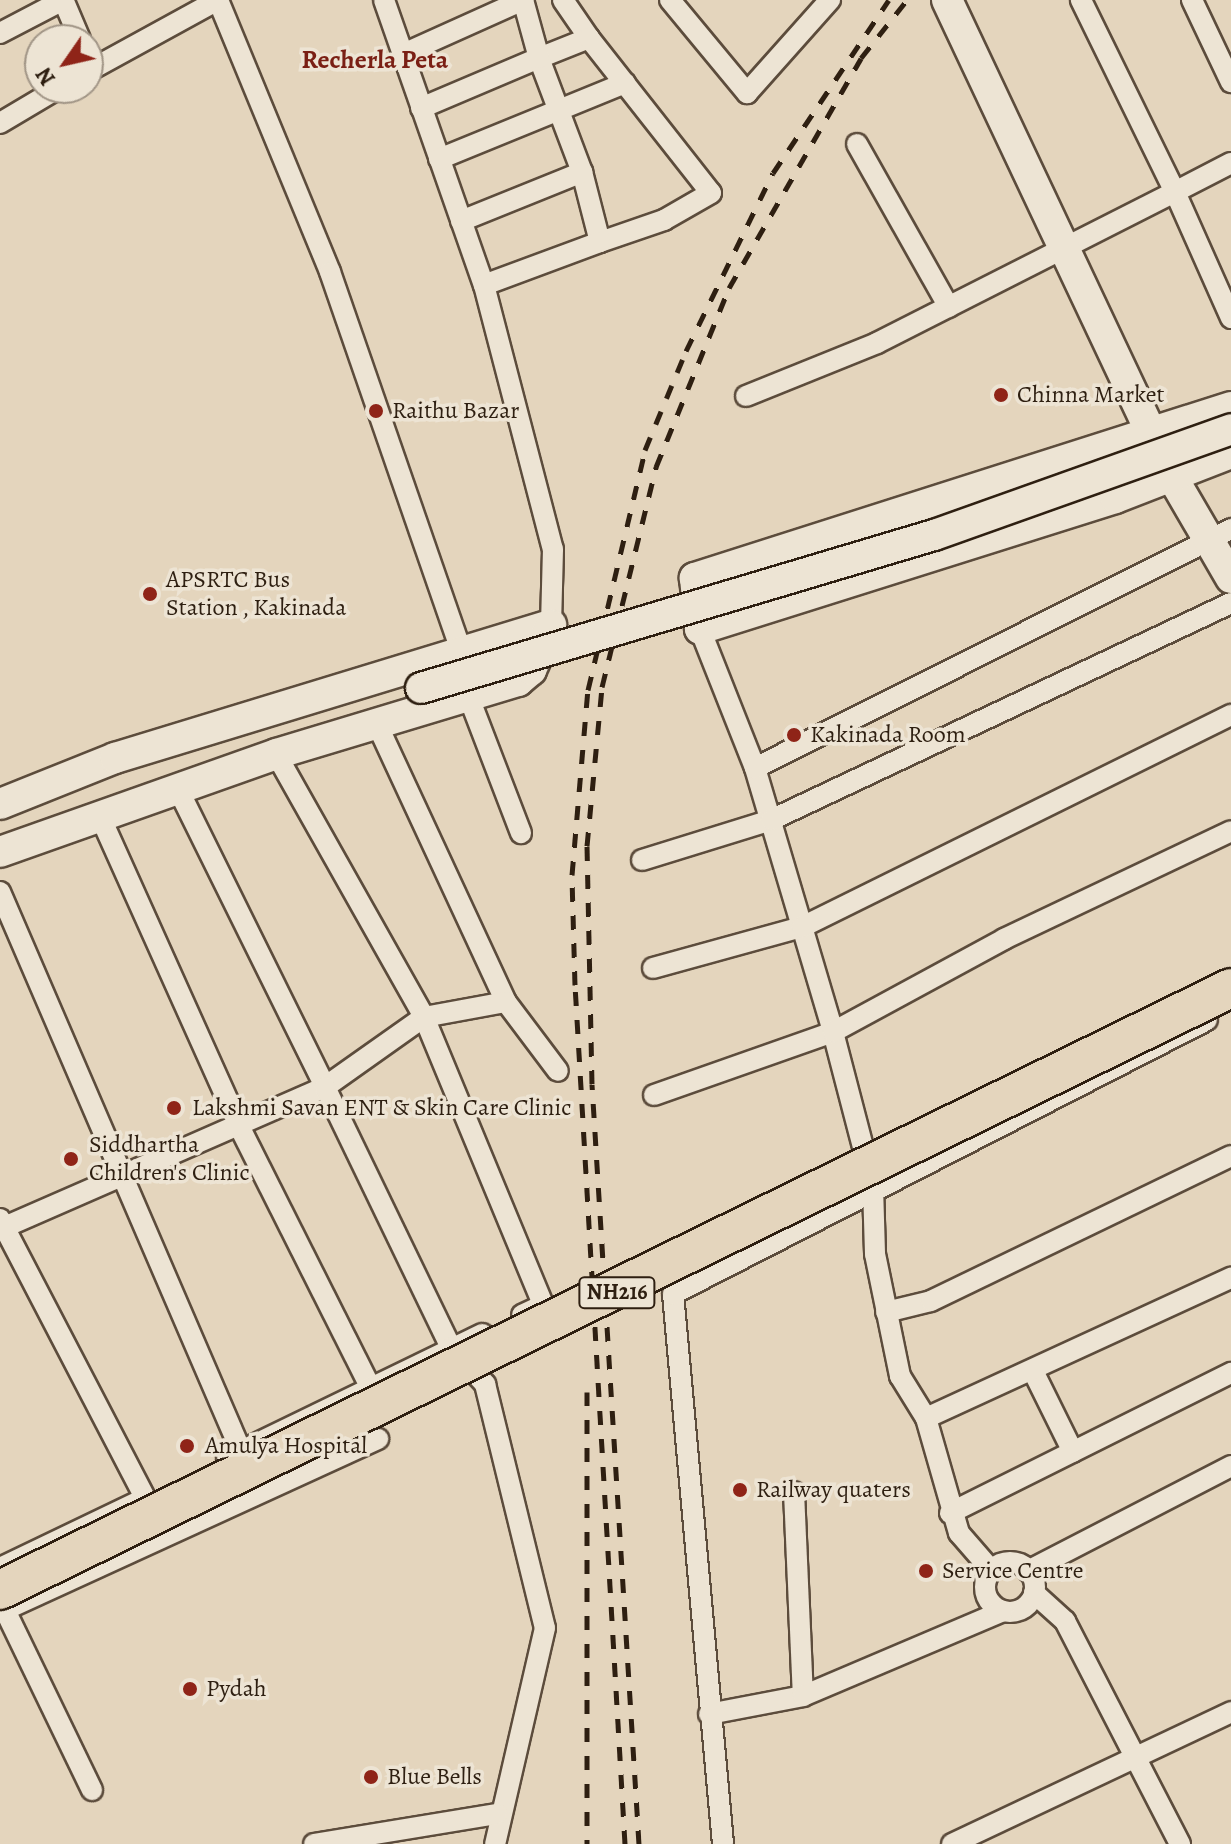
<!DOCTYPE html>
<style>
body{margin:0}
#map{position:relative;width:1231px;height:1844px;overflow:hidden;background:#e4d5bd;font-family:Alegreya,serif}
div>[style]{position:absolute}
.roads{filter:drop-shadow(2px 0 #5c4c3c) drop-shadow(-2px 0 #5c4c3c) drop-shadow(0 2px #5c4c3c) drop-shadow(0 -2px #5c4c3c)}
.street>*{height:20px;margin:-10px;padding:0 10px;transform-origin:10px;border-radius:10px;background:#ede4d4}
.street>.ring{margin:-10px;padding:0;box-sizing:content-box;background:none;border:20px solid #ede4d4;border-radius:50%}
.secondary>*{height:30px;margin:-15px;padding:0 15px;transform-origin:15px;border-radius:15px;background:#ede4d4}
.rail>*{height:5px;margin-top:-2.5px;transform-origin:0;background:repeating-linear-gradient(90deg,#2e1f11 0 14px,transparent 0 28px)}
.bridges{filter:drop-shadow(2px 0 #2e1f11) drop-shadow(-2px 0 #2e1f11) drop-shadow(0 2px #2e1f11) drop-shadow(0 -2px #2e1f11)}
.secondary-bridge>*{height:30px;margin:-15px;padding:0 15px;transform-origin:15px;border-radius:15px;background:#ede4d4}
.highway-bridge>*{height:38px;margin:-19px;padding:0 19px;transform-origin:19px;border-radius:19px;background:#e4d5bd}
.dots>*{width:22px;height:22px;translate:-50% -50%;box-sizing:border-box;border:4px solid #ede4d4;border-radius:50%}
span{translate:-50% -50%;white-space:nowrap;text-align:center;line-height:1.15;-webkit-text-stroke:7px #ede4d4;paint-order:stroke}
.shield-label span{padding:2px 6px;background:#ede4d4;border:2px solid;border-radius:6px;-webkit-text-stroke-width:0}
.shield-label{font-size:22px;color:#2e1f11;font-weight:700}
.poi-label{font-size:24px;color:#2e1f11}
.left{translate:0 -50%;text-align:left}
.neighbourhood-label{font-size:26px;color:#7a1f14;font-weight:700}
.north{position:absolute;left:24px;top:24px;width:80px;height:80px;box-sizing:border-box;background:#ede4d4;border:2px solid #a19586;border-radius:50%;rotate:236deg;font-size:22px;font-weight:700;line-height:32px;text-align:center;color:#2e1f11}
.north::after{content:'';display:block;margin:auto;width:28px;height:36px;background:#8f2418;clip-path:polygon(50% 0,100% 100%,50% 72%,0 100%)}
</style>
<div id="map">
<div class="roads">
<div class="street">
<div style="left:384px;top:0;width:302px;rotate:70.7deg"></div>
<div style="left:484px;top:285px;width:273px;rotate:75.4deg"></div>
<div style="left:553px;top:549px;width:76px;rotate:91.5deg"></div>
<div style="left:563px;top:0;width:46px;rotate:55.6deg"></div>
<div style="left:670px;top:0;width:121px;rotate:50.4deg"></div>
<div style="left:747px;top:93px;width:125px;rotate:-48.3deg"></div>
<div style="left:1192px;top:0;width:91px;rotate:64.6deg"></div>
<div style="left:65px;top:4px;width:39px;rotate:67deg"></div>
<div style="left:0;top:33px;width:71px;rotate:-27.6deg"></div>
<div style="left:403px;top:54px;width:132px;rotate:-24.2deg"></div>
<div style="left:92px;top:69px;width:144px;rotate:-28.7deg"></div>
<div style="left:218px;top:0;width:294px;rotate:67.6deg"></div>
<div style="left:330px;top:272px;width:401px;rotate:70.9deg"></div>
<div style="left:421px;top:108px;width:128px;rotate:-23deg"></div>
<div style="left:539px;top:58px;width:54px;rotate:-21.8deg"></div>
<div style="left:589px;top:38px;width:197px;rotate:51.8deg"></div>
<div style="left:711px;top:193px;width:54px;rotate:150.1deg"></div>
<div style="left:664px;top:220px;width:68px;rotate:161deg"></div>
<div style="left:600px;top:242px;width:72px;rotate:-104.4deg"></div>
<div style="left:582px;top:172px;width:122px;rotate:-110.7deg"></div>
<div style="left:539px;top:58px;width:60px;rotate:-105.4deg"></div>
<div style="left:0;top:123px;width:69px;rotate:-30.7deg"></div>
<div style="left:857px;top:144px;width:187px;rotate:60.6deg"></div>
<div style="left:439px;top:159px;width:201px;rotate:-22.2deg"></div>
<div style="left:1231px;top:163px;width:63px;rotate:152.6deg"></div>
<div style="left:1175px;top:192px;width:138px;rotate:66deg"></div>
<div style="left:461px;top:221px;width:131px;rotate:-22deg"></div>
<div style="left:484px;top:285px;width:124px;rotate:-20.3deg"></div>
<div style="left:746px;top:396px;width:141px;rotate:-22deg"></div>
<div style="left:877px;top:343px;width:334px;rotate:-26.9deg"></div>
<div style="left:1175px;top:192px;width:214px;rotate:-116.1deg"></div>
<div style="left:700px;top:629px;width:149px;rotate:68.4deg"></div>
<div style="left:755px;top:768px;width:275px;rotate:73.5deg"></div>
<div style="left:833px;top:1032px;width:159px;rotate:75.4deg"></div>
<div style="left:873px;top:1186px;width:68px;rotate:88.3deg"></div>
<div style="left:875px;top:1254px;width:125px;rotate:78.4deg"></div>
<div style="left:900px;top:1376px;width:49px;rotate:58.2deg"></div>
<div style="left:926px;top:1418px;width:120px;rotate:74deg"></div>
<div style="left:959px;top:1533px;width:50px;rotate:49deg"></div>
<div style="left:468px;top:695px;width:148px;rotate:69deg"></div>
<div style="left:376px;top:722px;width:309px;rotate:65.1deg"></div>
<div style="left:506px;top:1002px;width:86px;rotate:53deg"></div>
<div style="left:276px;top:754px;width:302px;rotate:60.6deg"></div>
<div style="left:424px;top:1017px;width:312px;rotate:67.5deg"></div>
<div style="left:543px;top:1305px;width:23px;rotate:155deg"></div>
<div style="left:755px;top:768px;width:533px;rotate:-26.66deg"></div>
<div style="left:177px;top:787px;width:335px;rotate:63.7deg"></div>
<div style="left:325px;top:1087px;width:121px;rotate:-35.3deg"></div>
<div style="left:424px;top:1017px;width:83px;rotate:-10.4deg"></div>
<div style="left:99px;top:814px;width:340px;rotate:65.8deg"></div>
<div style="left:238px;top:1124px;width:294px;rotate:63.3deg"></div>
<div style="left:642px;top:860px;width:135px;rotate:-17.2deg"></div>
<div style="left:771px;top:820px;width:509px;rotate:-25.26deg"></div>
<div style="left:0;top:892px;width:609px;rotate:66.68deg"></div>
<div style="left:653px;top:968px;width:155px;rotate:-15.4deg"></div>
<div style="left:802px;top:927px;width:479px;rotate:-26.3deg"></div>
<div style="left:654px;top:1095px;width:190px;rotate:-19.4deg"></div>
<div style="left:833px;top:1032px;width:195px;rotate:-28.5deg"></div>
<div style="left:1004px;top:939px;width:251px;rotate:-25.4deg"></div>
<div style="left:0;top:1219px;width:314px;rotate:62.5deg"></div>
<div style="left:0;top:1229px;width:355px;rotate:-23.6deg"></div>
<div style="left:325px;top:1087px;width:290px;rotate:64.2deg"></div>
<div style="left:451px;top:1348px;width:50px;rotate:46.6deg"></div>
<div style="left:485px;top:1384px;width:251px;rotate:76.2deg"></div>
<div style="left:545px;top:1628px;width:222px;rotate:103deg"></div>
<div style="left:886px;top:1312px;width:46px;rotate:-13.7deg"></div>
<div style="left:931px;top:1301px;width:333px;rotate:-25.8deg"></div>
<div style="left:1034px;top:1373px;width:88px;rotate:63.7deg"></div>
<div style="left:926px;top:1418px;width:336px;rotate:-24.7deg"></div>
<div style="left:227px;top:1458px;width:284px;rotate:-25.9deg"></div>
<div style="left:794px;top:1492px;width:204px;rotate:87.5deg"></div>
<div style="left:950px;top:1513px;width:314px;rotate:-26.5deg"></div>
<div class="ring" style="left:985px;top:1562px;width:30px;height:30px"></div>
<div style="left:0;top:1568px;width:160px;rotate:-25.6deg"></div>
<div style="left:1028px;top:1571px;width:229px;rotate:-27.3deg"></div>
<div style="left:1034px;top:1593px;width:42px;rotate:42.1deg"></div>
<div style="left:1065px;top:1621px;width:251px;rotate:62.7deg"></div>
<div style="left:5px;top:1610px;width:200px;rotate:64.2deg"></div>
<div style="left:0;top:1612px;width:416px;rotate:-24.6deg"></div>
<div style="left:709px;top:1714px;width:96px;rotate:-10.8deg"></div>
<div style="left:803px;top:1696px;width:217px;rotate:-23deg"></div>
<div style="left:314px;top:1844px;width:185px;rotate:-9.3deg"></div>
<div style="left:723px;top:1844px;width:552px;rotate:-95.19deg"></div>
<div style="left:673px;top:1294px;width:600px;rotate:-27.16deg"></div>
<div style="left:952px;top:1844px;width:309px;rotate:-25.3deg"></div>
</div>
<div class="secondary">
<div style="left:947px;top:0;width:525px;rotate:64.75deg"></div>
<div style="left:1171px;top:475px;width:119px;rotate:59.8deg"></div>
<div style="left:1231px;top:407px;width:563px;rotate:162.31deg"></div>
<div style="left:695px;top:578px;width:51px;rotate:84.4deg"></div>
<div style="left:700px;top:629px;width:435px;rotate:-17.5deg"></div>
<div style="left:1115px;top:498px;width:124px;rotate:-21.2deg"></div>
<div style="left:0;top:804px;width:124px;rotate:-21.8deg"></div>
<div style="left:115px;top:758px;width:456px;rotate:-17deg"></div>
<div style="left:0;top:852px;width:293px;rotate:-19.5deg"></div>
<div style="left:276px;top:754px;width:253px;rotate:-16.8deg"></div>
<div style="left:518px;top:681px;width:17px;rotate:-40deg"></div>
<div style="left:531px;top:670px;width:49px;rotate:-66deg"></div>
</div>
</div>
<div class="rail">
<div style="left:587px;top:1392px;width:452px;rotate:90deg"></div>
<div style="left:625px;top:1844px;width:860px;rotate:-93.33deg"></div>
<div style="left:575px;top:985px;width:110px;rotate:-91.6deg"></div>
<div style="left:572px;top:875px;width:186px;rotate:-85.1deg"></div>
<div style="left:588px;top:690px;width:247px;rotate:-76.6deg"></div>
<div style="left:645px;top:450px;width:107px;rotate:-67.5deg"></div>
<div style="left:686px;top:351px;width:198px;rotate:-64deg"></div>
<div style="left:773px;top:173px;width:208px;rotate:-56.2deg"></div>
<div style="left:639px;top:1844px;width:761px;rotate:-93.54deg"></div>
<div style="left:592px;top:1084px;width:238px;rotate:-91.2deg"></div>
<div style="left:587px;top:846px;width:160px;rotate:-84.6deg"></div>
<div style="left:602px;top:687px;width:227px;rotate:-76.2deg"></div>
<div style="left:656px;top:467px;width:193px;rotate:-67.8deg"></div>
<div style="left:729px;top:288px;width:265px;rotate:-60.1deg"></div>
<div style="left:861px;top:58px;width:74px;rotate:-51.6deg"></div>
</div>
<div class="bridges">
<div class="secondary-bridge">
<div style="left:421px;top:688px;width:535px;rotate:-16.61deg"></div>
<div style="left:934px;top:535px;width:315px;rotate:-19.6deg"></div>
</div>
<div class="highway-bridge">
<div style="left:0;top:1590px;width:1370px;rotate:-26.06deg"></div>
</div>
</div>
<div class="dots">
<div style="left:1001px;top:395px;background:#8f2418"></div>
<div style="left:376px;top:411px;background:#8f2418"></div>
<div style="left:150px;top:594px;background:#8f2418"></div>
<div style="left:794px;top:735px;background:#8f2418"></div>
<div style="left:174px;top:1108px;background:#8f2418"></div>
<div style="left:71px;top:1159px;background:#8f2418"></div>
<div style="left:187px;top:1446px;background:#8f2418"></div>
<div style="left:740px;top:1490px;background:#8f2418"></div>
<div style="left:926px;top:1571px;background:#8f2418"></div>
<div style="left:190px;top:1689px;background:#8f2418"></div>
<div style="left:371px;top:1777px;background:#8f2418"></div>
</div>
<div class="shield-label">
<span style="left:617px;top:1293px">NH216</span>
</div>
<div class="poi-label">
<span class="left" style="left:1017px;top:395px">Chinna Market</span>
<span class="left" style="left:392px;top:411px">Raithu Bazar</span>
<span class="left" style="left:166px;top:594px">APSRTC Bus<br>Station , Kakinada</span>
<span class="left" style="left:810px;top:735px">Kakinada Room</span>
<span class="left" style="left:192px;top:1108px">Lakshmi Savan ENT &amp; Skin Care Clinic</span>
<span class="left" style="left:89px;top:1159px">Siddhartha<br>Children's Clinic</span>
<span class="left" style="left:205px;top:1446px">Amulya Hospital</span>
<span class="left" style="left:756px;top:1490px">Railway quaters</span>
<span class="left" style="left:942px;top:1571px">Service Centre</span>
<span class="left" style="left:206px;top:1689px">Pydah</span>
<span class="left" style="left:387px;top:1777px">Blue Bells</span>
</div>
<div class="neighbourhood-label">
<span style="left:375px;top:60px">Recherla Peta</span>
</div>
<div class="north">N</div>
</div>
